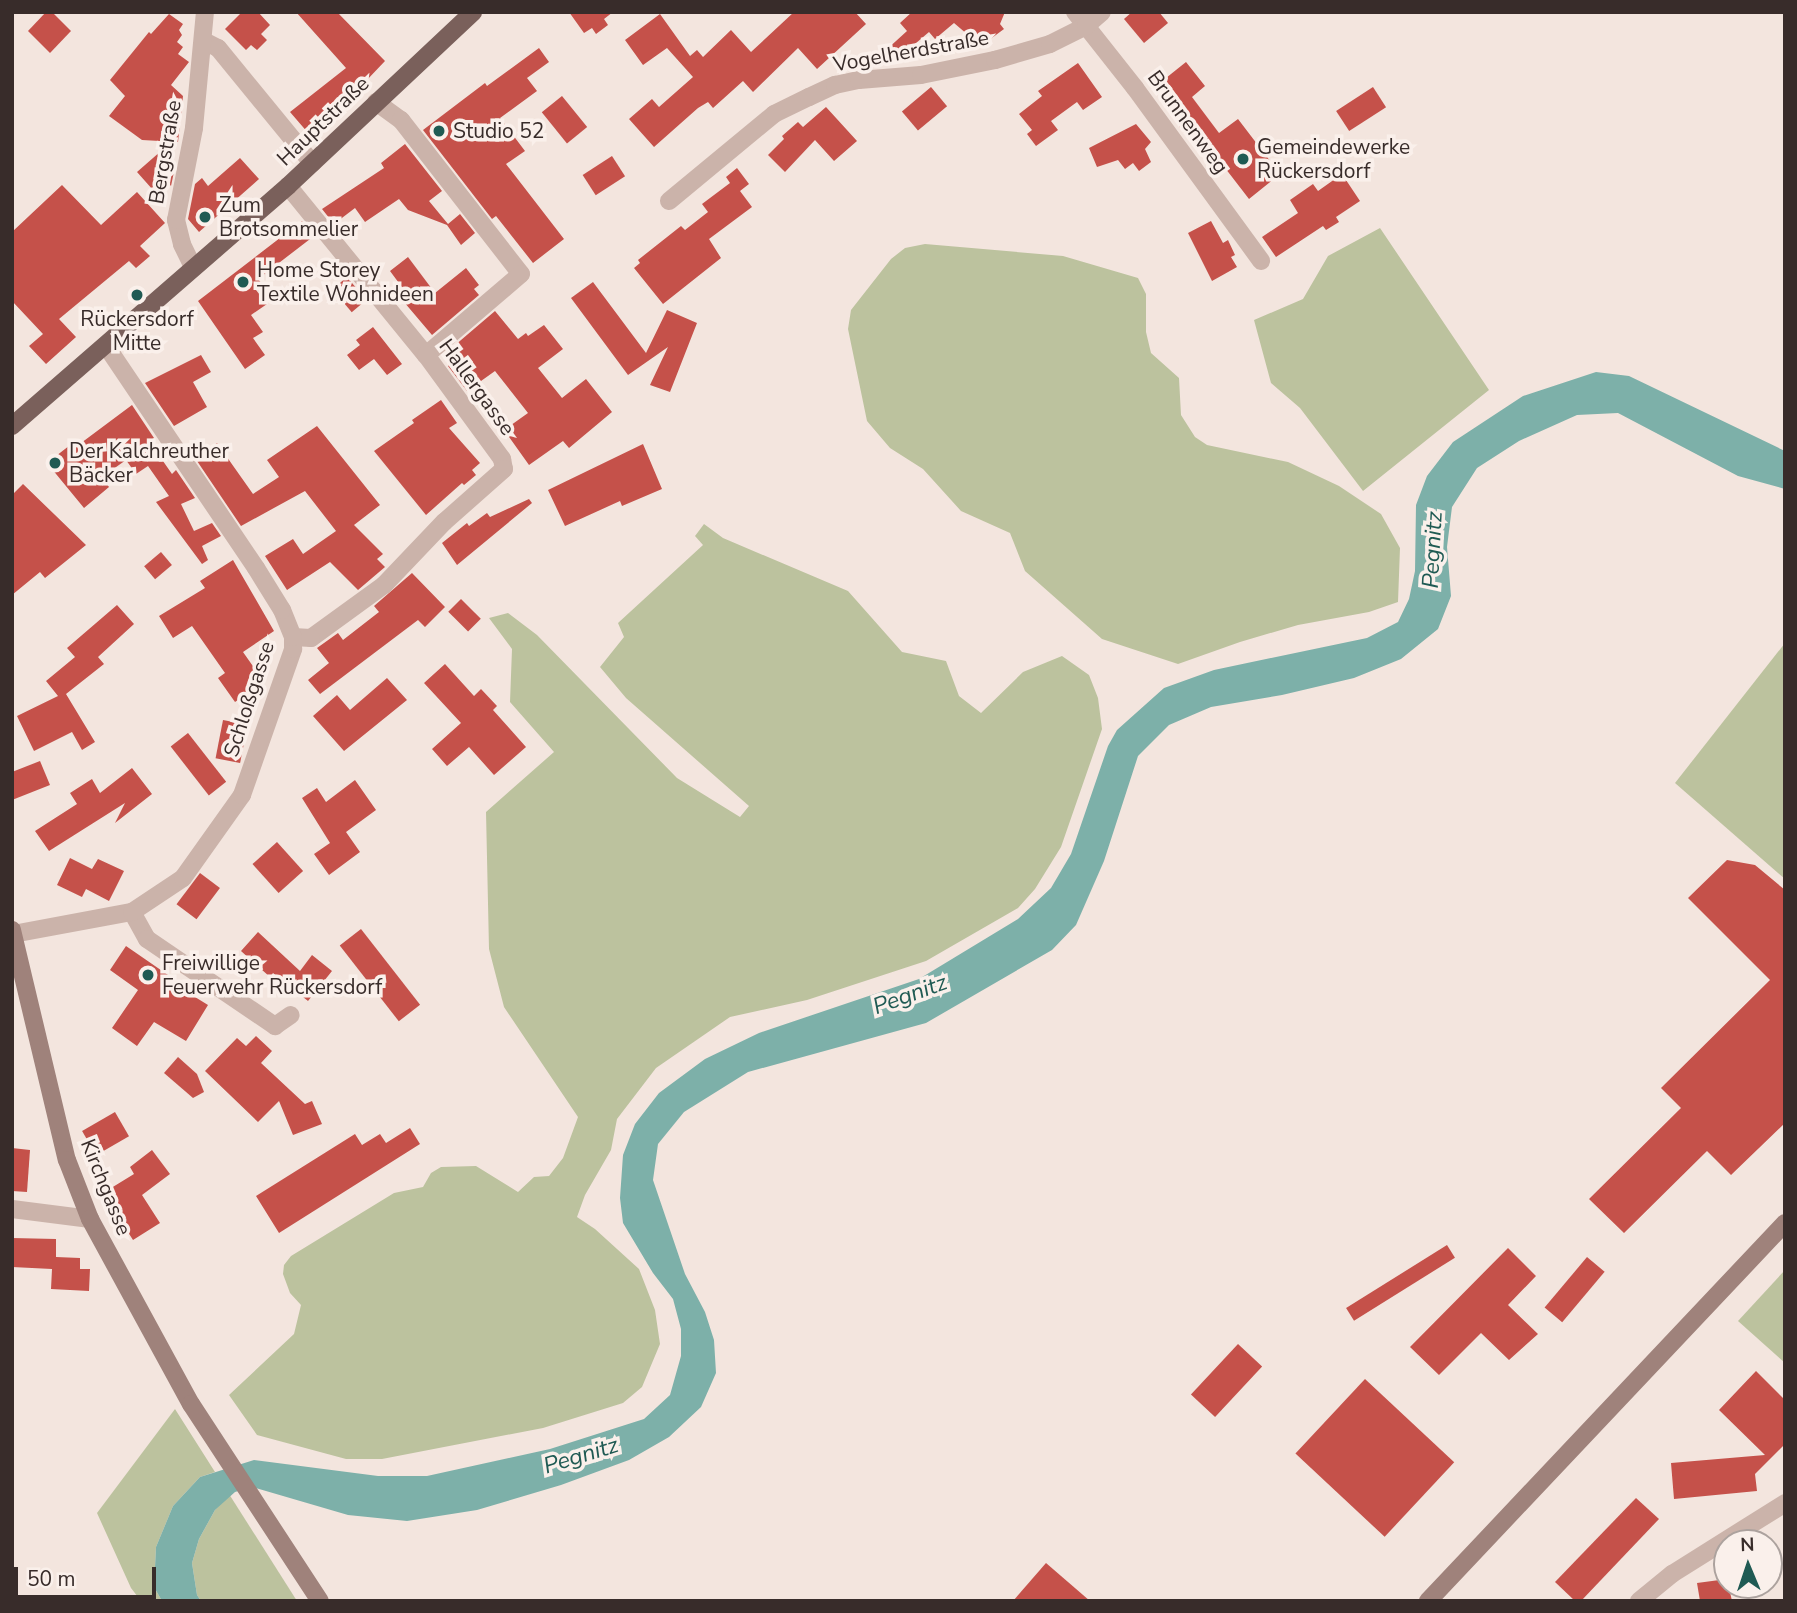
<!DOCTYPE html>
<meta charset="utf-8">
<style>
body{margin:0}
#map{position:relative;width:1797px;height:1613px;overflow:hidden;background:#f3e5de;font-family:"Nunito Sans",sans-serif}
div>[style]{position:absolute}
.green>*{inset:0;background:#bcc29e}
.water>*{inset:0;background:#7db0a9}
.building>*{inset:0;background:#c5514a;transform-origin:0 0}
.minor>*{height:18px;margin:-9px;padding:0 9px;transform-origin:9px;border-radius:9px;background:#cbb3aa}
.secondary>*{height:18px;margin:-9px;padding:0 9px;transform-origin:9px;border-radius:9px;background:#9f827b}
.primary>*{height:18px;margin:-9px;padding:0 9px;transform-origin:9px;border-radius:9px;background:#7a605b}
.dots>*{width:19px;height:19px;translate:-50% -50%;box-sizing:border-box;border:4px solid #faf0eb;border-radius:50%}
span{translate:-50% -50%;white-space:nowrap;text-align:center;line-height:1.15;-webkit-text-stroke:7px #faf0eb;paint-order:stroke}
.street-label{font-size:21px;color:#382c2a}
.poi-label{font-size:21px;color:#382c2a}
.left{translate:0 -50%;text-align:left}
.water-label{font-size:23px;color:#1f5a53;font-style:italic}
.frame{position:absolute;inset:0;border:14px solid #382c2a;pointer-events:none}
.north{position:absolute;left:1713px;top:1529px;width:70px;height:70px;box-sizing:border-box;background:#faf0eb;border:2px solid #aca29e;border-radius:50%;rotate:358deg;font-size:19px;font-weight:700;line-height:28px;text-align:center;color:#382c2a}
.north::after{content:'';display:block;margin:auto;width:24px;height:32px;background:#1f5a53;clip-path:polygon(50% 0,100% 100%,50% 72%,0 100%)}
.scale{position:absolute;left:14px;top:1567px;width:142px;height:32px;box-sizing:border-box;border:4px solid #382c2a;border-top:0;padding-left:9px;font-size:21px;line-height:24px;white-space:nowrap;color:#382c2a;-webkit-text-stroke:5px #faf0eb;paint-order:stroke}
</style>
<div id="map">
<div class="green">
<div style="clip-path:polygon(1380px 228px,1489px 390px,1363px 491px,1300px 408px,1271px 383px,1254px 320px,1303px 299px,1328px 256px)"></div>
<div style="clip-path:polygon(925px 244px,1063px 256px,1138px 278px,1146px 294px,1146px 332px,1151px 353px,1179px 378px,1181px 415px,1195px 437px,1207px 445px,1288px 462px,1339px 486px,1381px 514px,1400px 548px,1398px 602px,1369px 612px,1298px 625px,1240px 642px,1178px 664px,1102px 639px,1025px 571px,1010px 533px,961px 511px,923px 469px,890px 448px,867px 421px,848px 329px,851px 310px,891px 259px,905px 248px)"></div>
<div style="clip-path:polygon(704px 524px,723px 538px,848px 591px,902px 652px,946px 661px,959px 696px,981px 713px,1023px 672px,1062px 656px,1089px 675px,1098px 698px,1102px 729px,1061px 847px,1035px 889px,1018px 908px,926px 961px,807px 1000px,730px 1017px,656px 1068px,617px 1119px,611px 1150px,585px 1195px,577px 1217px,595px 1229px,639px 1269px,655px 1310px,660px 1344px,642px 1387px,623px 1403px,543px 1428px,382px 1459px,346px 1459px,257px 1435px,229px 1395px,294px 1334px,301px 1305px,290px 1293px,283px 1274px,284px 1265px,291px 1256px,394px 1193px,423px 1187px,431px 1173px,441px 1167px,476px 1166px,518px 1192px,534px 1177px,549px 1176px,563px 1158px,578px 1117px,504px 1007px,489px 949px,486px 812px,554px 752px,510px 702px,512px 649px,489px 618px,508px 613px,537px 635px,677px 778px,740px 817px,749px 806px,626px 698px,600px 667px,624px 637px,618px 623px,703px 545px,695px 536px)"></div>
<div style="clip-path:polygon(1785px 643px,1785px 879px,1675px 783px)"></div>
<div style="clip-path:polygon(1785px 1270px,1785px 1363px,1738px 1321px)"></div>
<div style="clip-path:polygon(175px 1409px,215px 1472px,200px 1477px,173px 1506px,156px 1547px,154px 1587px,162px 1601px,141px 1601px,131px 1588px,97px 1513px)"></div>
<div style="clip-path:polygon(229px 1494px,297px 1601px,201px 1601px,197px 1595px,192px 1563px,199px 1539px,215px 1510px)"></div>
</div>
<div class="water">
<div style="clip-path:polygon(1596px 372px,1629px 376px,1785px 451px,1785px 489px,1738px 476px,1618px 413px,1577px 415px,1519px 441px,1477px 468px,1452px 507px,1447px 547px,1451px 596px,1438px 629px,1401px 659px,1354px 678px,1282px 695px,1211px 707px,1169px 725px,1138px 756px,1104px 861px,1076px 925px,1052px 950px,926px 1023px,748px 1072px,684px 1112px,658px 1144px,653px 1180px,685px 1274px,705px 1312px,714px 1340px,716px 1373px,701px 1407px,669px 1437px,629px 1460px,561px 1485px,477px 1510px,407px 1521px,348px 1515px,252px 1487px,235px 1492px,215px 1510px,199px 1539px,192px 1563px,197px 1595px,201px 1601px,162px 1601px,154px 1587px,156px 1547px,173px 1506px,200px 1477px,254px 1460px,378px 1476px,427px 1476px,550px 1449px,644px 1419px,670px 1395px,681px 1356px,681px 1329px,673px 1299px,653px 1273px,623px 1223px,620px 1198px,623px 1155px,635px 1124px,659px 1093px,705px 1059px,759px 1033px,919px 979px,1018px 919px,1051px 888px,1071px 854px,1108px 746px,1117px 730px,1164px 688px,1214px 670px,1367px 638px,1398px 622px,1409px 599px,1415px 571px,1416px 505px,1427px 476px,1453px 442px,1523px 396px)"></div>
</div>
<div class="building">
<div style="clip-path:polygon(46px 12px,52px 12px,71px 31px,50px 53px,28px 31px)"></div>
<div style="clip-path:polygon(242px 12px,258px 12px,270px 25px,261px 34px,267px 40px,257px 50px,251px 45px,246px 50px,225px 29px)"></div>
<div style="clip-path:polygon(296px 12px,337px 12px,385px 61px,346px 102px,309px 134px,290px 112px,346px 68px)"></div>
<div style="clip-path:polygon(569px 12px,613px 12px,604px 19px,608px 25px,596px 34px,592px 28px,584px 33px)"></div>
<div style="clip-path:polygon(794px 12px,855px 12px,866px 24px,817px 69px,798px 48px,753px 92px,743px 81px,713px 108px,708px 102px,698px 108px,654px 147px,629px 119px,652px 99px,659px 107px,693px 77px,667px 48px,643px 65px,625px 40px,660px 14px,690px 56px,697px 50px,703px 57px,731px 30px,751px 52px)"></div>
<div style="clip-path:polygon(912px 12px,1005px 12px,1000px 24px,1004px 29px,981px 46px,954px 23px,935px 39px,929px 32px,895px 61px,885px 51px,907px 31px,900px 23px)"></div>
<div style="clip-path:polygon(1132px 12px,1159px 12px,1168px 23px,1144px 43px,1124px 19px)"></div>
<div style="clip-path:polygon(169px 14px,183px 24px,179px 30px,182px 35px,177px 42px,183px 47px,178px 54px,189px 62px,171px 85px,183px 96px,178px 142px,142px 140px,109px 116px,125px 96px,110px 80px,149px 32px,151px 34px)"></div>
<div style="clip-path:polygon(539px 48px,549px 62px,527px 78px,537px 91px,500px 118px,525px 151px,506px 164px,564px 239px,533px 263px,496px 216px,492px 219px,423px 130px,485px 83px,487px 86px)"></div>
<div style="clip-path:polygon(1186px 62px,1205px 86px,1192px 97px,1219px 133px,1238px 119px,1280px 174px,1249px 199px,1195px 129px,1186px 136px,1174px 119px,1184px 111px,1161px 82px)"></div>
<div style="clip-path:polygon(1078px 63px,1102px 97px,1083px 110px,1077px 102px,1051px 121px,1058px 130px,1036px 146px,1027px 134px,1032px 130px,1019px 114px,1042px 96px,1038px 91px)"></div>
<div style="left:931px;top:87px;width:25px;height:38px;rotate:50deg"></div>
<div style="left:1373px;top:87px;width:24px;height:44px;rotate:57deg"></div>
<div style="left:562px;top:96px;width:40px;height:26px;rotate:51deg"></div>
<div style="clip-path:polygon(826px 107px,857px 141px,834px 161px,815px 140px,785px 172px,768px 155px,784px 139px,782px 136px,798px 122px,803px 127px)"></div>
<div style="clip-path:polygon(1136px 124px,1151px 142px,1145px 149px,1151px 162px,1139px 171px,1133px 163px,1125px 169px,1118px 160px,1097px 167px,1089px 148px)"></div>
<div style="clip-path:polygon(405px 144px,442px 191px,429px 201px,448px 224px,460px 214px,475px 233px,461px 245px,447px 225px,408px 210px,399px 199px,365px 222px,355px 208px,334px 224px,322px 209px,384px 168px,381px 163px)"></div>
<div style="clip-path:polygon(161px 151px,175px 167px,171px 186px,165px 179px,153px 190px,137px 172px)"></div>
<div style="left:612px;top:156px;width:24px;height:35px;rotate:57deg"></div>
<div style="clip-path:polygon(240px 158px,259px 179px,199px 232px,188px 219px,195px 184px,202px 178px,208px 186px)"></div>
<div style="clip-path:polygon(737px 168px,749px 184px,740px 191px,752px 207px,709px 239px,721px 258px,663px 304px,634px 268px,640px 263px,638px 260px,681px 226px,685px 230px,708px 212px,702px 204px,730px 183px,726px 177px)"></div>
<div style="clip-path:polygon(1342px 174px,1360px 201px,1336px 217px,1339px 222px,1326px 230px,1323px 226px,1276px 257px,1262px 237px,1298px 213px,1290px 200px,1313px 184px,1318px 191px)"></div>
<div style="clip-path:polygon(62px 185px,101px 225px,137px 192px,165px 223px,140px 246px,150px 256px,136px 268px,129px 261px,59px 319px,76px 337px,46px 364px,29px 346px,43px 334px,12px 301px,12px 232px)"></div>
<div style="clip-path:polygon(302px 221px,314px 236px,258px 279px,263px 285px,256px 290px,267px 304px,251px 315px,263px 332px,253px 338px,265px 355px,245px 369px,198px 301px)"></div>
<div style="clip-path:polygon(1211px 221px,1223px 243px,1228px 240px,1235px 255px,1231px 257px,1237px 267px,1212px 281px,1188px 233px)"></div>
<div style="clip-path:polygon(408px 257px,435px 293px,466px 268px,479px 285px,474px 289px,479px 295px,432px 335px,404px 302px,410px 298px,390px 271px)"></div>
<div style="left:347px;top:277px;width:30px;height:19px;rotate:50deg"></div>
<div style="clip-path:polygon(593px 282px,646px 353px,667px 310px,697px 323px,670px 392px,650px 385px,668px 347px,628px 375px,571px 298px)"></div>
<div style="clip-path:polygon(495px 311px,518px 339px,526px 333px,528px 336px,544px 325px,563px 349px,538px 368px,562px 398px,586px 379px,612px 412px,569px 448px,563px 441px,529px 465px,504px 430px,528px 413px,495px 371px,467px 391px,448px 366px,454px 361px,447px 352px)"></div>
<div style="clip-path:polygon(373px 327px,402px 364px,387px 375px,374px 359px,359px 370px,347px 355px,360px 345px,356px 340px)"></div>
<div style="clip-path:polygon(201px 355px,211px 372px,193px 382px,207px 407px,174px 426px,145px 383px)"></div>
<div style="clip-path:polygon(441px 400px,457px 423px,449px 428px,480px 463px,472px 470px,476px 475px,464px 485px,462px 483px,426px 515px,374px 451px,414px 423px,412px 420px)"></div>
<div style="clip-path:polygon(132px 405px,154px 438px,149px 441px,172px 474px,176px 470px,195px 498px,181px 504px,194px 531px,212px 523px,221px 536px,202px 546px,208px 560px,202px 564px,156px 502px,169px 496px,148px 466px,136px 474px,126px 460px,102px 477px,109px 487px,84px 508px,47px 463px,74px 442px,77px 446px)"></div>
<div style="clip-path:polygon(317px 426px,380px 505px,354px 525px,383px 554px,377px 559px,385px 567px,358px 590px,330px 562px,287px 590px,265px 556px,293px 539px,303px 554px,336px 531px,305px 491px,241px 526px,195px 458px,217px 443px,253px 494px,279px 477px,267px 460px)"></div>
<div style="clip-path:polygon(643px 444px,662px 489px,622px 506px,620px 501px,565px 526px,548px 490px)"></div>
<div style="clip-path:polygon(23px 484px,86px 545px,45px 578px,40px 572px,12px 595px,12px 495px)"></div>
<div style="clip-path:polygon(529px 499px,532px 503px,457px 565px,442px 543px,467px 523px,469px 526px,487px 513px,490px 517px)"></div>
<div style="left:161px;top:552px;width:17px;height:22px;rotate:50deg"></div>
<div style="clip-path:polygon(233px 560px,274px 631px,243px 652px,264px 682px,235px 702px,218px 678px,225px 673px,192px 626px,173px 638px,159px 616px,205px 588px,200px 581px)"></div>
<div style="clip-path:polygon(412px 573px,445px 607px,425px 627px,418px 620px,320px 694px,308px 680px,329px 663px,317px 648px,338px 633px,343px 640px,379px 612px,374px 606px)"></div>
<div style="left:461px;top:599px;width:28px;height:18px;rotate:45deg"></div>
<div style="clip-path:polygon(117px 605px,134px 624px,98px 657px,104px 664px,66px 694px,95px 742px,82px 750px,72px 732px,34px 751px,17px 716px,58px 696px,46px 681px,75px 657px,67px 648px)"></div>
<div style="clip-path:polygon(445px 664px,474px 696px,481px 689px,497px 706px,493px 710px,526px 747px,494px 775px,469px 747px,447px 766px,432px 749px,461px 723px,424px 683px)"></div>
<div style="clip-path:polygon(387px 678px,407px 700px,344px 751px,313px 716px,337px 695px,350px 710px)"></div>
<div style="left:223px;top:720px;width:25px;height:39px;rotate:11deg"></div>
<div style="left:188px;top:733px;width:62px;height:22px;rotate:52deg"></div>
<div style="clip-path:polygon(40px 761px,50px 785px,12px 800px,12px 772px)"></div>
<div style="clip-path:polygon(132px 768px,152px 794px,115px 823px,125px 803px,49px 851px,35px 831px,77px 804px,70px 793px,92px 779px,100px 793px)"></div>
<div style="clip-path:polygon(355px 780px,376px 810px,346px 832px,360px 852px,329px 875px,314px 854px,330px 843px,302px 798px,317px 788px,326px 802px)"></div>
<div style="left:277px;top:842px;width:39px;height:33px;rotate:48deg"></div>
<div style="clip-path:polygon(70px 858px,92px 869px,98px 859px,124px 871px,109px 901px,86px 889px,82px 897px,57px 885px)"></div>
<div style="clip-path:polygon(1727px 860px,1755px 865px,1785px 890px,1785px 1123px,1731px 1175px,1707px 1151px,1624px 1233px,1589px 1199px,1681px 1108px,1661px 1088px,1770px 980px,1688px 898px)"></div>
<div style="left:200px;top:873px;width:25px;height:39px;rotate:37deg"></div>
<div style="left:361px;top:929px;width:96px;height:27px;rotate:52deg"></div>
<div style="clip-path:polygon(258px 932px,300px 971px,312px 955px,332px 971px,308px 1001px,273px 973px,270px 977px,241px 951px)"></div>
<div style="clip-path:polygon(126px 946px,184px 986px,182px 989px,208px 1005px,186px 1041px,154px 1022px,137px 1046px,112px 1028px,138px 990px,110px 970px)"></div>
<div style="clip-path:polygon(256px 1036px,272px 1051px,261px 1063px,305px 1104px,312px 1101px,322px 1124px,293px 1135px,279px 1101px,258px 1122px,205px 1071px,237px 1038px,246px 1046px)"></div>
<div style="clip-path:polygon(178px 1057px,197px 1074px,204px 1092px,193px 1098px,164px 1073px)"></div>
<div style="left:115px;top:1112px;width:28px;height:38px;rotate:60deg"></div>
<div style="clip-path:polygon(410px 1128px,420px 1144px,279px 1233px,256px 1196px,355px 1134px,362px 1145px,380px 1134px,386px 1143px)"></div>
<div style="clip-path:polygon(12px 1148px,30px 1150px,27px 1192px,12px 1191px)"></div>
<div style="clip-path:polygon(152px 1150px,170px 1174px,142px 1195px,160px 1223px,133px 1240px,103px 1193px,134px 1174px,130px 1167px)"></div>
<div style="clip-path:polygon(12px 1238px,56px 1239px,56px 1257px,80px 1258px,80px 1269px,90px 1269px,89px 1291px,51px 1289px,52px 1269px,12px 1267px)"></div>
<div style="left:1447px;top:1245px;width:15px;height:119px;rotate:58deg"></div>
<div style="clip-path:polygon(1508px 1248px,1536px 1276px,1508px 1305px,1538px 1334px,1509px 1360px,1481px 1333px,1439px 1375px,1410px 1347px)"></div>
<div style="left:1587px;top:1257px;width:23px;height:66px;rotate:40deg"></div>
<div style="left:1238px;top:1344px;width:33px;height:69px;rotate:43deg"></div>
<div style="clip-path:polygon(1756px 1371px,1785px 1400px,1785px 1444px,1755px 1474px,1757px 1491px,1674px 1499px,1671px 1463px,1765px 1455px,1719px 1410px)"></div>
<div style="left:1365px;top:1379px;width:122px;height:102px;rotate:43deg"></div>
<div style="clip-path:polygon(1636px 1498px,1659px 1519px,1581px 1601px,1575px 1601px,1555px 1582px)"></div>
<div style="clip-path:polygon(1046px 1563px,1090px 1601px,1013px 1601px)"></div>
<div style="clip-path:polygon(1727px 1579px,1732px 1601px,1700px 1601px,1697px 1583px)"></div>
</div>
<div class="minor">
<div style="left:1075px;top:12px;width:97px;rotate:51.7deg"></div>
<div style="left:1135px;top:88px;width:214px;rotate:53.9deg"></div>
<div style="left:204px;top:41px;width:16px;rotate:27deg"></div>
<div style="left:218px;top:48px;width:149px;rotate:50.7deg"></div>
<div style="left:376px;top:102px;width:31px;rotate:36deg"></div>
<div style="left:401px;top:120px;width:195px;rotate:52.1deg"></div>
<div style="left:521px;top:274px;width:125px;rotate:139.5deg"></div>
<div style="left:288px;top:186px;width:218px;rotate:50.8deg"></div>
<div style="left:426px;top:355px;width:129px;rotate:53.8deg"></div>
<div style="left:502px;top:459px;width:10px;rotate:79deg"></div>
<div style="left:504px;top:469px;width:80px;rotate:138.5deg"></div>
<div style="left:444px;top:522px;width:87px;rotate:133.6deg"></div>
<div style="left:384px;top:585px;width:90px;rotate:144deg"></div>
<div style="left:311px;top:638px;width:18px;rotate:-177deg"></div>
<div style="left:669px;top:201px;width:136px;rotate:-39.6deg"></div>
<div style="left:774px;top:114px;width:39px;rotate:-26deg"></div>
<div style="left:809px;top:97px;width:29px;rotate:-25deg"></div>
<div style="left:835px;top:85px;width:25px;rotate:-12deg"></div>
<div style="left:859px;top:80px;width:62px;rotate:-4.6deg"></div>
<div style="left:921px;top:75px;width:76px;rotate:-11.5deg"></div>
<div style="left:995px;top:60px;width:57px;rotate:-16.2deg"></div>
<div style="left:1050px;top:44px;width:40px;rotate:-26.6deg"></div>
<div style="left:1086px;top:26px;width:21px;rotate:-41deg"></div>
<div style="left:193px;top:267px;width:25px;rotate:-116deg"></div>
<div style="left:182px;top:244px;width:25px;rotate:-104deg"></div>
<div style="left:176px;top:220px;width:94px;rotate:-78.9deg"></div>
<div style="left:194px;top:128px;width:117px;rotate:-84.6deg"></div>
<div style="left:132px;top:912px;width:31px;rotate:61deg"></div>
<div style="left:147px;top:939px;width:155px;rotate:34.2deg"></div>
<div style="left:275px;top:1026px;width:19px;rotate:-35deg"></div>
<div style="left:13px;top:934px;width:121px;rotate:-10.5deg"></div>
<div style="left:132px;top:912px;width:61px;rotate:-33.7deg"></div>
<div style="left:183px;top:878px;width:102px;rotate:-54.6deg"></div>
<div style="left:242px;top:795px;width:155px;rotate:-70.7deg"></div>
<div style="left:293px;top:649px;width:12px;rotate:-90deg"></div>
<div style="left:293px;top:637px;width:29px;rotate:-112deg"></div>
<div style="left:282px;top:610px;width:49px;rotate:-121.8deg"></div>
<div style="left:256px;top:568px;width:268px;rotate:-124deg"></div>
<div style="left:12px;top:1209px;width:79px;rotate:7.3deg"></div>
<div style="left:1639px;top:1601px;width:43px;rotate:-39.3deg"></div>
<div style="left:1672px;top:1574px;width:133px;rotate:-32.1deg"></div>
</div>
<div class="secondary">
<div style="left:12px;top:930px;width:236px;rotate:76.6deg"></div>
<div style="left:67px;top:1160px;width:63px;rotate:68.7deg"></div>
<div style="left:90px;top:1219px;width:211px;rotate:61.4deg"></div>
<div style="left:191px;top:1404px;width:235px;rotate:56.8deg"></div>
<div style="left:1428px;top:1601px;width:520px;rotate:-46.64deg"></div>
</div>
<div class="primary">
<div style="left:12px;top:426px;width:366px;rotate:-41deg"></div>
<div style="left:288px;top:186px;width:254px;rotate:-43.2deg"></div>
</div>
<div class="dots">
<div style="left:439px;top:131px;background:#1f5a53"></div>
<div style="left:1243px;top:159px;background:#1f5a53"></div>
<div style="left:205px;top:217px;background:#1f5a53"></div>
<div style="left:243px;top:282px;background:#1f5a53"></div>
<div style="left:137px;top:295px;background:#1f5a53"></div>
<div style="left:55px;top:463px;background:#1f5a53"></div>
<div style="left:148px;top:975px;background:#1f5a53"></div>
</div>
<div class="street-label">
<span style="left:911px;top:51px;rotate:-10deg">Vogelherdstraße</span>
<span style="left:323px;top:121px;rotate:-44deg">Hauptstraße</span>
<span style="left:1188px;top:122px;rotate:54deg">Brunnenweg</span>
<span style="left:165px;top:152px;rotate:-80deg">Bergstraße</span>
<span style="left:477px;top:387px;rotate:54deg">Hallergasse</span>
<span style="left:249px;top:699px;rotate:-72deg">Schloßgasse</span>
<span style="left:106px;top:1187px;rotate:68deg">Kirchgasse</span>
</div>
<div class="poi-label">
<span class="left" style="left:453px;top:131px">Studio 52</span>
<span class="left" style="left:1257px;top:159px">Gemeindewerke<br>Rückersdorf</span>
<span class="left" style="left:219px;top:217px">Zum<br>Brotsommelier</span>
<span class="left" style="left:257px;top:282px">Home Storey<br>Textile Wohnideen</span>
<span style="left:137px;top:331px">Rückersdorf<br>Mitte</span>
<span class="left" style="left:69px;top:463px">Der Kalchreuther<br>Bäcker</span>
<span class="left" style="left:162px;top:975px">Freiwillige<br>Feuerwehr Rückersdorf</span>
</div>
<div class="water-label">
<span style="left:1433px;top:550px;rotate:-87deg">Pegnitz</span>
<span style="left:910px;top:995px;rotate:-20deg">Pegnitz</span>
<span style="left:581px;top:1456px;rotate:-17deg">Pegnitz</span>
</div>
<div class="frame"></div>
<div class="north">N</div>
<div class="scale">50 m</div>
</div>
